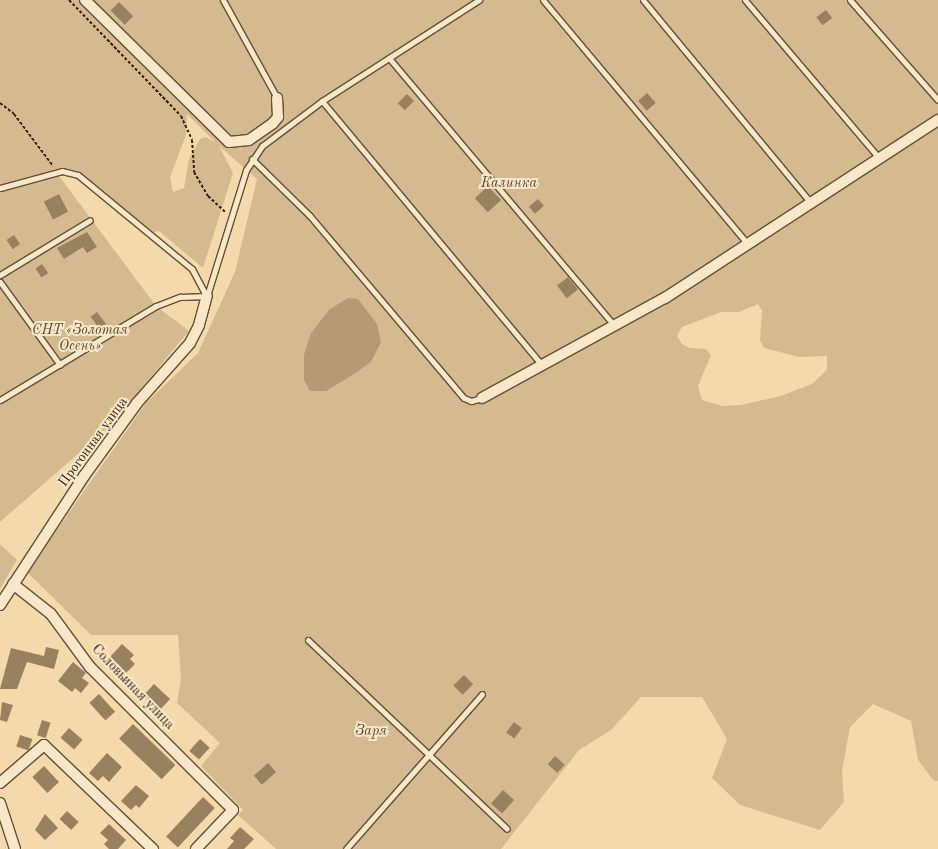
<!DOCTYPE html>
<meta charset="utf-8">
<style>
body{margin:0}
#map{position:relative;width:938px;height:849px;overflow:hidden;background:#f4daaa;font-family:"Old Standard TT",serif}
div>[style]{position:absolute}
.green>*{inset:0;background:#d4bb8f}
.water>*{inset:0;background:#b39b75}
.building>*{inset:0;background:#98815f;transform-origin:0 0}
.path>*{height:2px;margin-top:-1px;transform-origin:0;background:repeating-linear-gradient(90deg,#35210e 0 3px,transparent 0 5px)}
.roads{filter:drop-shadow(1px 0 #654f35) drop-shadow(-1px 0 #654f35) drop-shadow(0 1px #654f35) drop-shadow(0 -1px #654f35)}
.service>*{height:5px;margin:-2.5px;padding:0 2.5px;transform-origin:2.5px;border-radius:2.5px;background:#f8e7c8}
.minor>*{height:10px;margin:-5px;padding:0 5px;transform-origin:5px;border-radius:5px;background:#f8e7c8}
span{translate:-50% -50%;white-space:nowrap;text-align:center;line-height:1.15;-webkit-text-stroke:4px #f8e7c8;paint-order:stroke}
.park-label{font-size:14px;color:#5d482e;font-style:italic}
.street-label{font-size:14px;color:#35210e}
</style>
<div id="map">
<div class="green">
<div style="clip-path:polygon(evenodd,0 0,938px 0,938px 781px,934px 781px,918px 760px,911px 721px,873px 704px,850px 727px,842px 771px,844px 802px,820px 830px,740px 805px,712px 778px,727px 739px,702px 697px,641px 697px,611px 730px,579px 750px,501px 849px,276px 849px,238px 815px,243px 810px,201px 766px,220px 743px,177px 703px,181px 679px,178px 635px,91px 635px,27px 572px,146px 403px,198px 353px,235px 272px,257px 179px,219px 146px,233px 173px,203px 268px,159px 231px,148px 233px,78px 175px,56px 172px,156px 306px,189px 331px,111px 425px,0 522px,0 0,187px 114px,216px 143px,206px 137px,200px 139px,189px 159px,184px 188px,173px 192px,170px 177px,186px 135px,187px 114px,0 0,758px 304px,762px 311px,760px 340px,764px 348px,799px 357px,827px 356px,827px 370px,812px 384px,781px 396px,741px 405px,722px 406px,702px 400px,698px 386px,711px 355px,706px 349px,689px 348px,682px 344px,677px 336px,682px 327px,721px 312px,739px 312px,758px 304px)"></div>
<div style="clip-path:polygon(0 544px,17px 560px,0 589px)"></div>
</div>
<div class="water">
<div style="clip-path:polygon(348px 298px,358px 299px,377px 324px,381px 342px,371px 362px,351px 376px,326px 391px,310px 391px,304px 380px,304px 355px,311px 333px,330px 309px)"></div>
</div>
<div class="building">
<div style="left:119px;top:2px;width:20px;height:12px;rotate:45deg"></div>
<div style="left:826px;top:10px;width:10px;height:12px;rotate:53deg"></div>
<div style="left:647px;top:93px;width:13px;height:12px;rotate:48deg"></div>
<div style="left:407px;top:94px;width:10px;height:13px;rotate:45deg"></div>
<div style="left:488px;top:186px;width:19px;height:18px;rotate:47deg"></div>
<div style="left:59px;top:194px;width:20px;height:17px;rotate:63deg"></div>
<div style="left:538px;top:199px;width:9px;height:12px;rotate:49deg"></div>
<div style="clip-path:polygon(87px 232px,97px 247px,87px 253px,83px 247px,64px 259px,57px 248px)"></div>
<div style="left:14px;top:235px;width:11px;height:9px;rotate:56deg"></div>
<div style="left:42px;top:264px;width:11px;height:8px;rotate:56deg"></div>
<div style="left:568px;top:277px;width:16px;height:14px;rotate:52deg"></div>
<div style="left:97px;top:312px;width:15px;height:8px;rotate:53deg"></div>
<div style="clip-path:polygon(122px 644px,134px 655px,130px 659px,135px 664px,124px 675px,108px 659px)"></div>
<div style="clip-path:polygon(46px 647px,59px 650px,54px 669px,27px 662px,17px 689px,0 689px,11px 648px,44px 656px)"></div>
<div style="clip-path:polygon(73px 662px,86px 673px,82px 678px,89px 683px,81px 693px,75px 688px,72px 692px,58px 681px)"></div>
<div style="left:464px;top:675px;width:13px;height:15px;rotate:45deg"></div>
<div style="left:154px;top:684px;width:22px;height:16px;rotate:43deg"></div>
<div style="left:99px;top:694px;width:24px;height:13px;rotate:48deg"></div>
<div style="clip-path:polygon(2px 702px,13px 705px,7px 722px,0 720px)"></div>
<div style="left:42px;top:720px;width:9px;height:16px;rotate:18deg"></div>
<div style="left:514px;top:722px;width:10px;height:13px;rotate:37deg"></div>
<div style="left:133px;top:724px;width:59px;height:20px;rotate:44deg"></div>
<div style="left:69px;top:728px;width:18px;height:13px;rotate:41deg"></div>
<div style="left:20px;top:735px;width:13px;height:12px;rotate:18deg"></div>
<div style="left:200px;top:739px;width:13px;height:16px;rotate:42deg"></div>
<div style="clip-path:polygon(107px 753px,122px 767px,109px 782px,103px 776px,98px 781px,89px 773px)"></div>
<div style="left:555px;top:756px;width:13px;height:11px;rotate:42deg"></div>
<div style="left:268px;top:763px;width:12px;height:19px;rotate:48deg"></div>
<div style="left:44px;top:766px;width:22px;height:16px;rotate:47deg"></div>
<div style="clip-path:polygon(136px 785px,149px 796px,139px 808px,136px 805px,131px 810px,121px 801px)"></div>
<div style="left:503px;top:790px;width:15px;height:18px;rotate:42deg"></div>
<div style="left:203px;top:797px;width:16px;height:54px;rotate:43deg"></div>
<div style="left:67px;top:811px;width:16px;height:11px;rotate:43deg"></div>
<div style="clip-path:polygon(45px 814px,58px 828px,45px 840px,35px 830px)"></div>
<div style="clip-path:polygon(109px 824px,126px 840px,118px 849px,109px 849px,104px 844px,108px 840px,100px 833px)"></div>
<div style="clip-path:polygon(240px 827px,254px 839px,244px 849px,227px 849px,234px 841px,230px 838px)"></div>
</div>
<div class="path">
<div style="left:69px;top:0;width:161px;rotate:46deg"></div>
<div style="left:181px;top:116px;width:26px;rotate:65deg"></div>
<div style="left:192px;top:140px;width:32px;rotate:86deg"></div>
<div style="left:194px;top:172px;width:28px;rotate:60deg"></div>
<div style="left:208px;top:196px;width:25px;rotate:43deg"></div>
<div style="left:0;top:103px;width:18px;rotate:38deg"></div>
<div style="left:14px;top:114px;width:65px;rotate:53.1deg"></div>
</div>
<div class="roads">
<div class="service">
<div style="left:223px;top:0;width:112px;rotate:61.1deg"></div>
<div style="left:543px;top:0;width:319px;rotate:50deg"></div>
<div style="left:643px;top:0;width:265px;rotate:50.4deg"></div>
<div style="left:745px;top:0;width:209px;rotate:49.7deg"></div>
<div style="left:850px;top:0;width:133px;rotate:48.7deg"></div>
<div style="left:389px;top:58px;width:351px;rotate:49.9deg"></div>
<div style="left:322px;top:101px;width:344px;rotate:50.2deg"></div>
<div style="left:252px;top:159px;width:81px;rotate:44.5deg"></div>
<div style="left:310px;top:216px;width:238px;rotate:49.8deg"></div>
<div style="left:464px;top:398px;width:8px;rotate:23deg"></div>
<div style="left:471px;top:401px;width:11px;rotate:-15deg"></div>
<div style="left:0;top:188px;width:64px;rotate:-15.3deg"></div>
<div style="left:62px;top:171px;width:16px;rotate:14deg"></div>
<div style="left:78px;top:175px;width:148px;rotate:39.5deg"></div>
<div style="left:192px;top:269px;width:30px;rotate:62deg"></div>
<div style="left:0;top:275px;width:105px;rotate:-31.4deg"></div>
<div style="left:0;top:282px;width:102px;rotate:54.1deg"></div>
<div style="left:207px;top:296px;width:132px;rotate:-72.8deg"></div>
<div style="left:246px;top:170px;width:29px;rotate:-56deg"></div>
<div style="left:262px;top:146px;width:75px;rotate:-36.9deg"></div>
<div style="left:322px;top:101px;width:187px;rotate:-32.8deg"></div>
<div style="left:0;top:400px;width:182px;rotate:-31.1deg"></div>
<div style="left:156px;top:306px;width:26px;rotate:-21deg"></div>
<div style="left:180px;top:297px;width:27px;rotate:-2deg"></div>
<div style="left:308px;top:640px;width:274px;rotate:43.5deg"></div>
<div style="left:346px;top:849px;width:206px;rotate:-48.7deg"></div>
</div>
<div class="minor">
<div style="left:85px;top:0;width:202px;rotate:44.6deg"></div>
<div style="left:229px;top:142px;width:20px;rotate:-6deg"></div>
<div style="left:249px;top:140px;width:29px;rotate:-35deg"></div>
<div style="left:273px;top:123px;width:8px;rotate:-50deg"></div>
<div style="left:278px;top:117px;width:19px;rotate:-93deg"></div>
<div style="left:482px;top:398px;width:209px;rotate:-28.7deg"></div>
<div style="left:665px;top:298px;width:326px;rotate:-33.1deg"></div>
<div style="left:13px;top:584px;width:48px;rotate:38.3deg"></div>
<div style="left:51px;top:614px;width:66px;rotate:53.7deg"></div>
<div style="left:90px;top:667px;width:202px;rotate:45deg"></div>
<div style="left:233px;top:810px;width:54px;rotate:133.5deg"></div>
<div style="left:0;top:605px;width:154px;rotate:-56.9deg"></div>
<div style="left:84px;top:476px;width:90px;rotate:-54deg"></div>
<div style="left:137px;top:403px;width:80px;rotate:-48.5deg"></div>
<div style="left:190px;top:343px;width:20px;rotate:-63deg"></div>
<div style="left:199px;top:325px;width:30px;rotate:-75deg"></div>
<div style="left:0;top:783px;width:58px;rotate:-40.8deg"></div>
<div style="left:44px;top:745px;width:151px;rotate:43.7deg"></div>
<div style="left:0;top:803px;width:48px;rotate:71.9deg"></div>
</div>
</div>
<div class="park-label">
<span style="left:509px;top:183px">Калинка</span>
<span style="left:80px;top:338px">СНТ «Золотая<br>Осень»</span>
<span style="left:371px;top:731px">Заря</span>
</div>
<div class="street-label">
<span style="left:93px;top:442px;rotate:-54deg">Прогонная улица</span>
<span style="left:133px;top:687px;rotate:46deg">Соловьиная улица</span>
</div>
</div>
